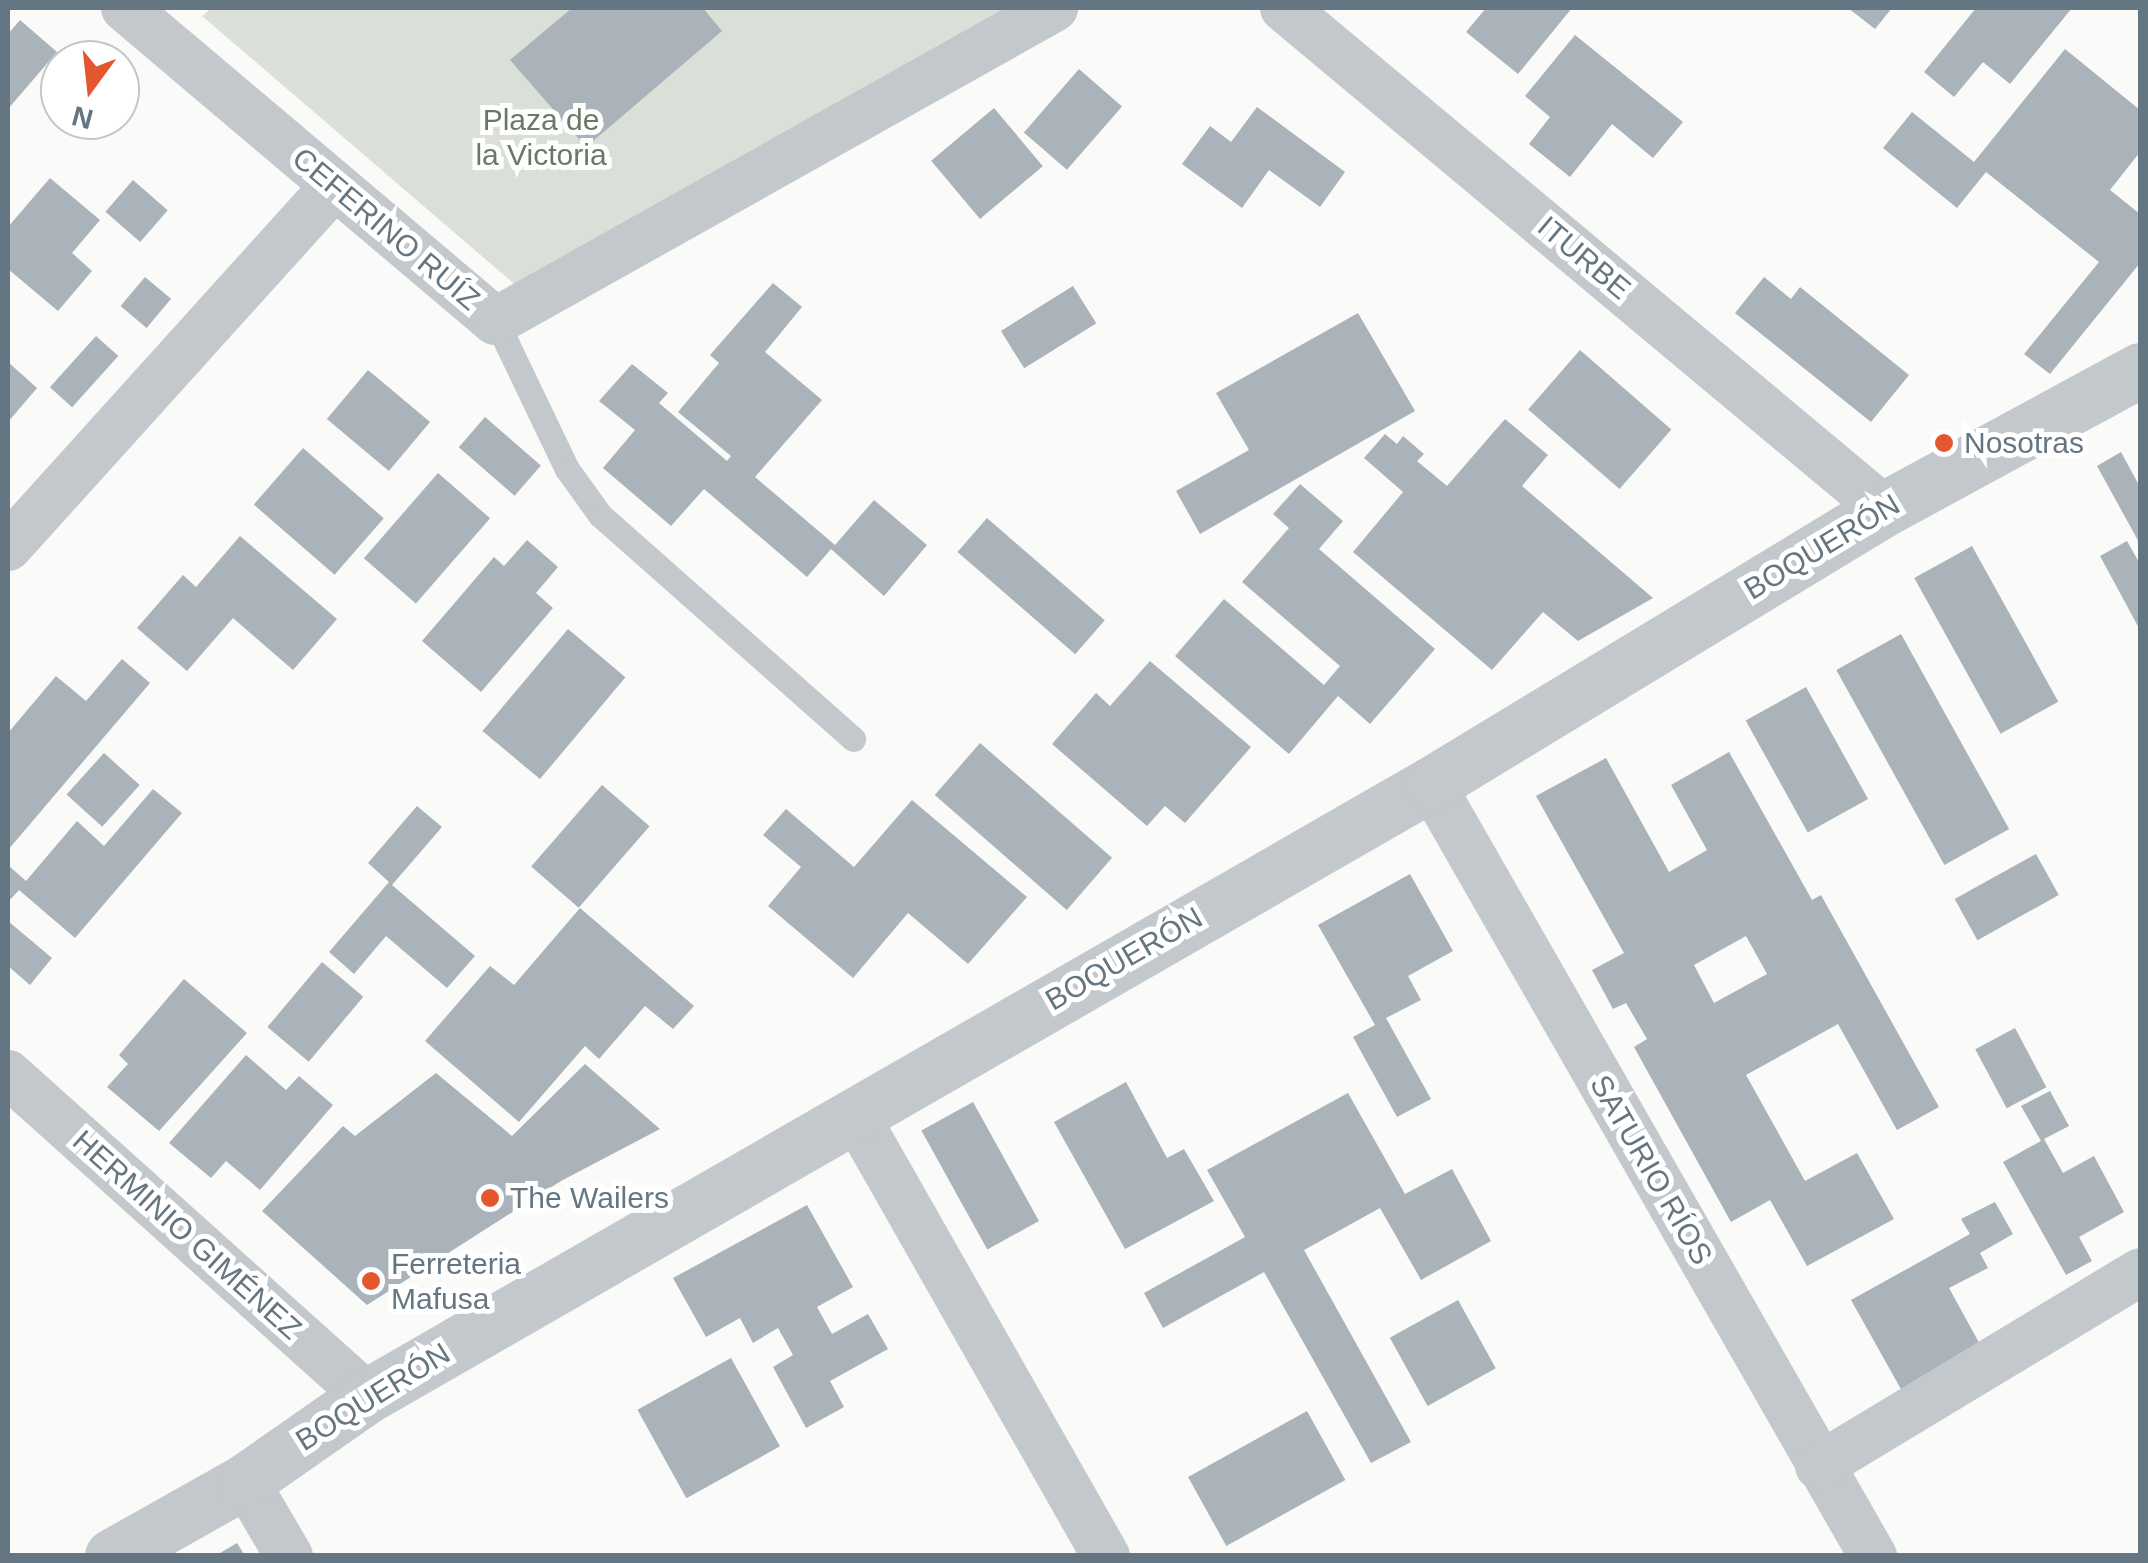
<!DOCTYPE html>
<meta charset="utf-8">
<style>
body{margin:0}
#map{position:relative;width:2148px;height:1563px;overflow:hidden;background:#fafaf8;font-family:Helvetica,sans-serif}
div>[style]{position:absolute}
.green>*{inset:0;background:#dadfd7}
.building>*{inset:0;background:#aab3b9;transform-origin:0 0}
.service>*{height:25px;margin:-12.5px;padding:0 12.5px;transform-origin:12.5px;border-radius:12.5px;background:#c3c8cc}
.minor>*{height:48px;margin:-24px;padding:0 24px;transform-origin:24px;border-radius:24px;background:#c3c8cc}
.tertiary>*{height:55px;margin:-27.5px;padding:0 27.5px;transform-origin:27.5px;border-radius:27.5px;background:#c3c8cc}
.dots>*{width:28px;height:28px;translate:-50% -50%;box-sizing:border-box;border:5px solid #fff;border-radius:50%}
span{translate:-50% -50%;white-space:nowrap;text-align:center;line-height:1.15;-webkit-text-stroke:10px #fff;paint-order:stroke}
.park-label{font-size:30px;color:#687a64}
.street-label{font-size:30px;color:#657683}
.poi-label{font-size:30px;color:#657683}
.left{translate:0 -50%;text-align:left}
.frame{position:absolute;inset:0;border:10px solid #657683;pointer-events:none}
.north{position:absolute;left:40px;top:40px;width:100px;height:100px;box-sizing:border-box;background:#fff;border:2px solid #c1c8cd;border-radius:50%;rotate:195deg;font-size:28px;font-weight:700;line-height:40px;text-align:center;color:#657683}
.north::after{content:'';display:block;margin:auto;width:35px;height:45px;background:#e4572e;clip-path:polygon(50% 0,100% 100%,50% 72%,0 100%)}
</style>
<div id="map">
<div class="green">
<div style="clip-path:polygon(212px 8px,1005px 8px,538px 292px,519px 288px,202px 16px)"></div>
</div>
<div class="building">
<div style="clip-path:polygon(572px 8px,703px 8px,722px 31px,586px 147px,510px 60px)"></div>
<div style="clip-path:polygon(1486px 8px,1572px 8px,1518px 74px,1466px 32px)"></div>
<div style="clip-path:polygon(1848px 8px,1892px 8px,1875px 29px)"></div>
<div style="clip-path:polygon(1976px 8px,2072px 8px,2010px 84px,1983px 62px,1954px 97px,1924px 72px)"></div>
<div style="clip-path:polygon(20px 20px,57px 52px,8px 109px,8px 34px)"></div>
<div style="clip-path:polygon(1575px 35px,1683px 122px,1653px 158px,1612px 124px,1570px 177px,1529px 144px,1550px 117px,1525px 96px)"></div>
<div style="clip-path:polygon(2065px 49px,2140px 110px,2140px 152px,2110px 190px,2140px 214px,2140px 263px,2050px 374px,2024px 354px,2099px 262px,1986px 172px,1957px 208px,1883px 148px,1912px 112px,1974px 162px)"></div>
<div style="left:1079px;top:69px;width:57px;height:84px;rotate:41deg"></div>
<div style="clip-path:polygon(1257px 107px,1345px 172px,1320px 207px,1269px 170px,1242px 208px,1182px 164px,1210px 126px,1231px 142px)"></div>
<div style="left:994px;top:108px;width:76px;height:82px;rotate:50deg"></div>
<div style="clip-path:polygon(50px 178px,100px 220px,72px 253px,92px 271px,58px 311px,8px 269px,8px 227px)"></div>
<div style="left:133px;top:180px;width:46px;height:42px;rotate:41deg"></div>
<div style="left:145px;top:277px;width:34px;height:38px;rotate:40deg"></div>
<div style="clip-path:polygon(1764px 277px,1791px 299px,1800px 287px,1909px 375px,1871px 422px,1735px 313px)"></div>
<div style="clip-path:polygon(773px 283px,802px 307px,765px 352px,822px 400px,755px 477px,835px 545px,874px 500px,927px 545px,884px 596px,831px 549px,807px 577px,704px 489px,671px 526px,603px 468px,635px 430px,599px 401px,632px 364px,668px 393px,659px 403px,727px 461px,731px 456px,678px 412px,719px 363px,710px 355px)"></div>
<div style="left:1073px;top:286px;width:44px;height:85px;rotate:58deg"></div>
<div style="clip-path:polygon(1358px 313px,1415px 411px,1200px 534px,1176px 491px,1249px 450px,1216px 393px)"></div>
<div style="left:96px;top:336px;width:30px;height:69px;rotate:42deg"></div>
<div style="left:1580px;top:350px;width:121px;height:79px;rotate:41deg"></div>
<div style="clip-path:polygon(8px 362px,37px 388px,8px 422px)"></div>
<div style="left:368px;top:370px;width:81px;height:64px;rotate:40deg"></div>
<div style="left:485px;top:417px;width:74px;height:40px;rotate:41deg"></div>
<div style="clip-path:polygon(1505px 419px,1548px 455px,1522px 486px,1653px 598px,1578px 641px,1543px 612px,1492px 670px,1353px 552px,1403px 492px,1364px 458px,1385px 434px,1397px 444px,1403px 436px,1424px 454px,1417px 461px,1447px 486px)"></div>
<div style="left:303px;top:448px;width:107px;height:75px;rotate:41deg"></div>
<div style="clip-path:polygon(2121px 452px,2140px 487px,2140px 544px,2097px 466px)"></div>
<div style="left:438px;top:473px;width:69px;height:113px;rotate:41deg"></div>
<div style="clip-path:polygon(1300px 484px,1343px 521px,1319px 549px,1435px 649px,1370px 724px,1338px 696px,1289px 754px,1175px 656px,1224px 599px,1324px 685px,1340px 666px,1242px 582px,1289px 528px,1273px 514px)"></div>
<div style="left:987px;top:518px;width:156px;height:45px;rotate:41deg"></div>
<div style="clip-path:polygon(240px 536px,337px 619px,293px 670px,233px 618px,187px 671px,137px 628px,183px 575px,196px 587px)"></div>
<div style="clip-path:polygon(527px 540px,558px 567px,536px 593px,553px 608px,481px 692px,422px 641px,494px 557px,504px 566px)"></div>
<div style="clip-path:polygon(2127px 541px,2140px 564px,2140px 630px,2100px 556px)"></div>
<div style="left:1972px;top:546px;width:178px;height:66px;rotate:61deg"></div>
<div style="left:568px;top:629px;width:75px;height:133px;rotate:40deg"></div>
<div style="left:1901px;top:634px;width:223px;height:74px;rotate:61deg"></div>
<div style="clip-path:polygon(122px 659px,150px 683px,8px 850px,8px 733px,56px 676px,86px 701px)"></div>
<div style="clip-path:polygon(1150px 661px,1251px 747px,1185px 823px,1165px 806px,1147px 826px,1052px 744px,1096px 693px,1110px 706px)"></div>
<div style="left:1806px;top:687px;width:128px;height:69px;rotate:61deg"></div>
<div style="left:980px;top:743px;width:175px;height:69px;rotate:41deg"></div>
<div style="clip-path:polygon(evenodd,1729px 752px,1812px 900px,1821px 895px,1939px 1107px,1897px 1130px,1838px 1024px,1746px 1075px,1805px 1181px,1857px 1153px,1894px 1219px,1807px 1266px,1770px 1200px,1731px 1222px,1634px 1047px,1647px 1039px,1626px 1003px,1613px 1009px,1592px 970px,1624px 953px,1536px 796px,1606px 758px,1669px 872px,1707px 850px,1671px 785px,1729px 752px,1746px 936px,1767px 974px,1714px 1003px,1694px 965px,1746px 936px)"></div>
<div style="left:104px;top:753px;width:48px;height:56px;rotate:42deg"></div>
<div style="left:602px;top:785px;width:63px;height:108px;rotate:41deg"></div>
<div style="clip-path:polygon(153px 789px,182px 813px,75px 938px,19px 890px,8px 902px,8px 865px,26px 881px,77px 821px,104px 846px)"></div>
<div style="clip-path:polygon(912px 800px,1027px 897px,968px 964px,908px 913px,853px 978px,768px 906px,801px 867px,763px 835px,786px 809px,854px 867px)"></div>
<div style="clip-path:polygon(417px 806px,442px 827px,392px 885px,475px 956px,447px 988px,386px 936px,354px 974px,329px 952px,389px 882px,368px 863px)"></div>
<div style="left:2036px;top:854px;width:47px;height:93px;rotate:61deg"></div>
<div style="clip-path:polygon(1410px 874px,1453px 951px,1408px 976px,1421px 1000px,1386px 1018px,1431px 1099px,1397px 1117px,1353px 1037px,1375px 1025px,1318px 925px)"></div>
<div style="clip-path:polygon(580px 908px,694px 1006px,673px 1029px,645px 1006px,599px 1059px,585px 1046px,519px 1122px,425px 1041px,490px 966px,514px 985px)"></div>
<div style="clip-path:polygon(8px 921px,52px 958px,30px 985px,8px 966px)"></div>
<div style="left:322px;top:962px;width:54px;height:85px;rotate:40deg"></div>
<div style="clip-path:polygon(184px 979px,247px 1033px,159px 1131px,107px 1087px,128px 1064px,119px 1055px)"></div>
<div style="left:2015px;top:1028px;width:67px;height:45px;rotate:62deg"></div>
<div style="clip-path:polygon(246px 1055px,286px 1090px,299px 1076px,333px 1105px,260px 1190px,226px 1161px,211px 1178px,169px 1143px)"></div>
<div style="clip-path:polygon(585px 1064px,660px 1129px,561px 1181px,367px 1305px,262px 1211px,343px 1126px,355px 1136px,436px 1073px,512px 1136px)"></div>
<div style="clip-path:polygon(1126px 1082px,1167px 1158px,1184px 1149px,1214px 1201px,1125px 1249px,1054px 1122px)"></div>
<div style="clip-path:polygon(2050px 1091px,2069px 1126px,2044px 1139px,2063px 1173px,2094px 1156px,2124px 1212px,2079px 1237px,2092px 1261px,2066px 1275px,2003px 1162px,2041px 1141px,2021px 1106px)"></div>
<div style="clip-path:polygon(1348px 1093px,1405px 1194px,1452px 1169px,1491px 1241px,1421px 1280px,1380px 1208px,1304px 1250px,1411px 1442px,1371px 1463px,1264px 1272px,1163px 1328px,1144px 1293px,1245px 1237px,1207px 1170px)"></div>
<div style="left:973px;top:1102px;width:136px;height:59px;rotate:61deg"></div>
<div style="clip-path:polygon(1995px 1202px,2013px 1234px,1980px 1253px,1988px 1268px,1949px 1288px,1982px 1348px,1902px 1391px,1851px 1300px,1970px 1234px,1961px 1219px)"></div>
<div style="clip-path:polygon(807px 1205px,853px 1287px,817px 1307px,832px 1334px,868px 1314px,888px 1349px,830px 1381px,844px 1407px,806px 1428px,773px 1367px,793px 1355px,778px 1328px,753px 1343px,740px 1318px,706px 1337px,673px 1278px)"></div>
<div style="left:1458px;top:1300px;width:78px;height:78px;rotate:61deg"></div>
<div style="left:731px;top:1358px;width:101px;height:107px;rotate:61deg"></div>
<div style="left:1307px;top:1411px;width:79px;height:136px;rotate:61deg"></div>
<div style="clip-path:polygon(237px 1543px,245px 1556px,215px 1556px)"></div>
</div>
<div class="service">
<div style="left:496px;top:321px;width:164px;rotate:64.4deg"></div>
<div style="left:567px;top:469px;width:57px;rotate:54.3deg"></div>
<div style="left:600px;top:515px;width:338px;rotate:41.5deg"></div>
</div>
<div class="minor">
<div style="left:125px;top:8px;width:485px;rotate:40.2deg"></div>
<div style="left:496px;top:321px;width:640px;rotate:-29.29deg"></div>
<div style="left:1284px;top:8px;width:782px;rotate:39.86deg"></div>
<div style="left:8px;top:547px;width:486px;rotate:-47.9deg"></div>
<div style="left:1431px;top:784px;width:890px;rotate:60.21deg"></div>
<div style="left:8px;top:1074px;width:482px;rotate:41.9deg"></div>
<div style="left:854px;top:1113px;width:510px;rotate:60.37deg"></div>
<div style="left:1819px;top:1466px;width:375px;rotate:-31.1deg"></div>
<div style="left:245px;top:1481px;width:87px;rotate:59.6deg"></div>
</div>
<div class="tertiary">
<div style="left:112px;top:1556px;width:153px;rotate:-29.4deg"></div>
<div style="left:245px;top:1481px;width:149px;rotate:-34.9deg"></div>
<div style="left:367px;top:1396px;width:1227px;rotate:-29.91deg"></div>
<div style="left:1431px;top:784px;width:530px;rotate:-31.26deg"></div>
<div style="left:1884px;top:509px;width:291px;rotate:-28.5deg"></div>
</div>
<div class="dots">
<div style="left:1944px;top:443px;background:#e4572e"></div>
<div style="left:490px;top:1198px;background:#e4572e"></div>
<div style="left:371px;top:1281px;background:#e4572e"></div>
</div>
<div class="park-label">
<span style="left:541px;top:137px">Plaza de<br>la Victoria</span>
</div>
<div class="street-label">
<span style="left:386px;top:229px;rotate:40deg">CEFERINO RUÍZ</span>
<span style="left:1584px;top:258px;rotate:40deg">ITURBE</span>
<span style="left:1822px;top:547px;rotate:-31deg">BOQUERÓN</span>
<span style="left:1124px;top:959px;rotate:-30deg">BOQUERÓN</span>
<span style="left:1651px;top:1170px;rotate:60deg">SATURIO RÍOS</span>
<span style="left:187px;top:1235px;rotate:42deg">HERMINIO GIMÉNEZ</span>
<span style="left:373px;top:1397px;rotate:-32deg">BOQUERÓN</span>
</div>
<div class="poi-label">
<span class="left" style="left:1964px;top:443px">Nosotras</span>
<span class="left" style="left:510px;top:1198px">The Wailers</span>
<span class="left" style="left:391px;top:1281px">Ferreteria<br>Mafusa</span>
</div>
<div class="frame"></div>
<div class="north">N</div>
</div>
